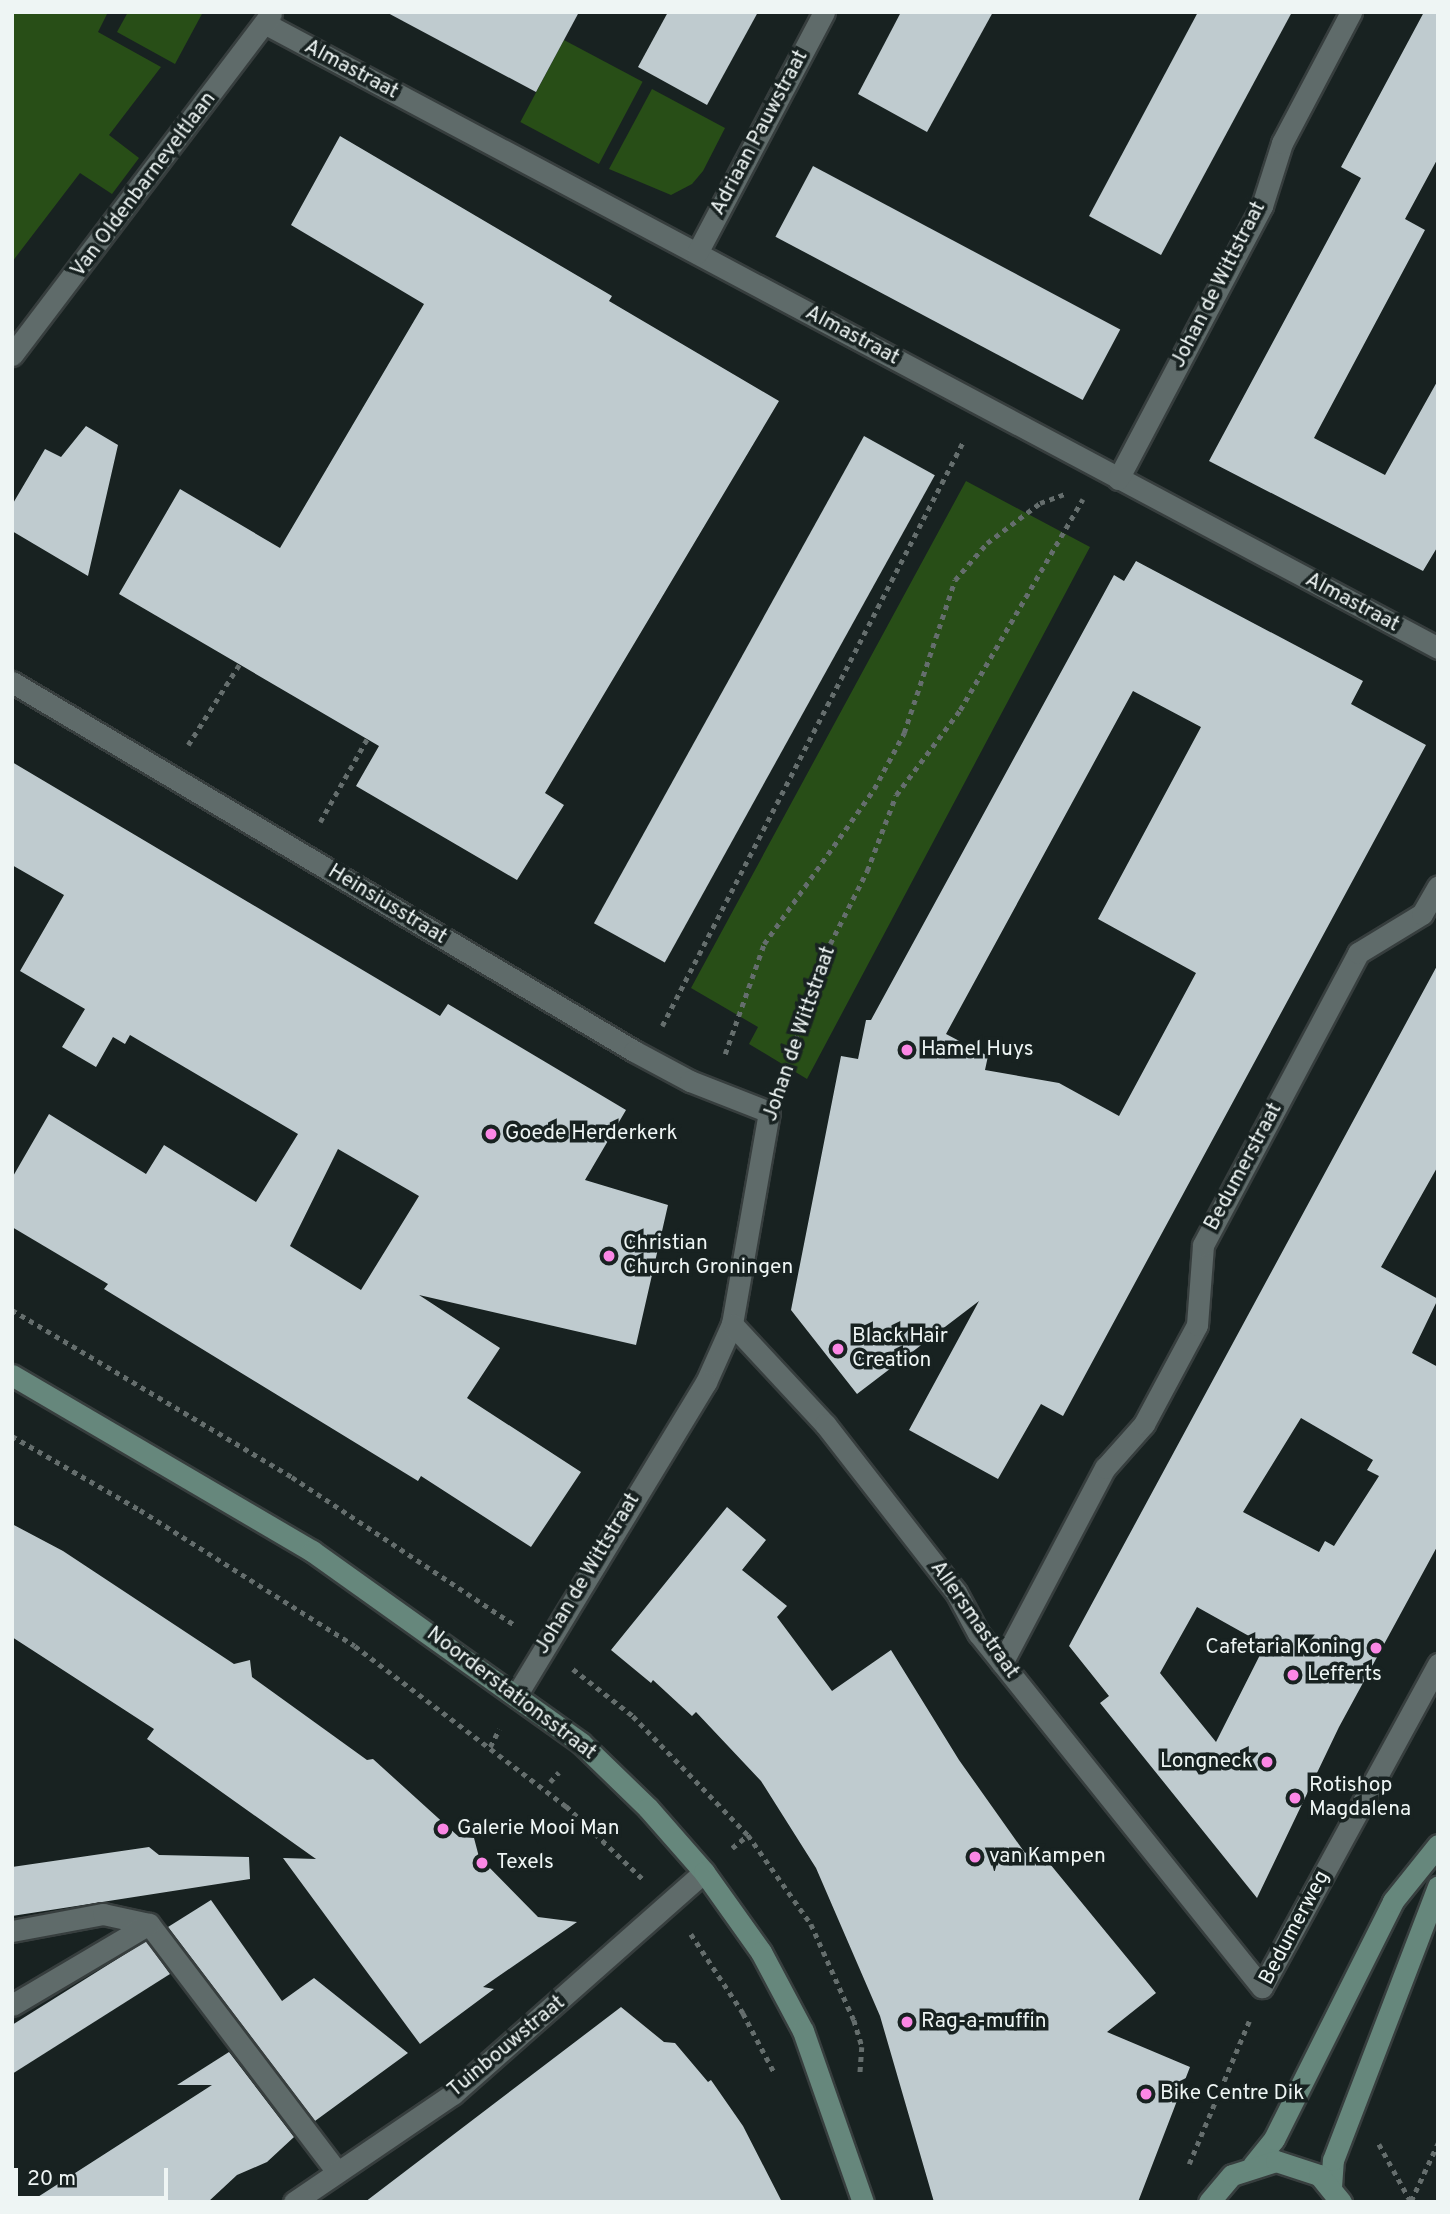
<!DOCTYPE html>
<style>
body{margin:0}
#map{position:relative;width:1450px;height:2214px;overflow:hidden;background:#182221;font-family:Overpass,sans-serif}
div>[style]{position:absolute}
.green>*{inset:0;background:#284e17;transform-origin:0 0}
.building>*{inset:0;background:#bfcbcf;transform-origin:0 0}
.path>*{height:4.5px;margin-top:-2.25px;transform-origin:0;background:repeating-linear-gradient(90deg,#656e6d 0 5px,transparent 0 10px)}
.roads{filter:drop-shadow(2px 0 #373e3e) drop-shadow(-2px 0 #373e3e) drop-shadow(0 2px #373e3e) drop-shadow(0 -2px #373e3e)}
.lane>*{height:21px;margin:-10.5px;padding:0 10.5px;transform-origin:10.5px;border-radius:10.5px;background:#5f6b6a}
.street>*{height:21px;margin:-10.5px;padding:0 10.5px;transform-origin:10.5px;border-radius:10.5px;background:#5f6b6a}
.secondary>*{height:21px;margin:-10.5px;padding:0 10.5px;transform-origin:10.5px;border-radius:10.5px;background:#66877c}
.dots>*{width:19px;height:19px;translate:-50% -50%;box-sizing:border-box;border:4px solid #182221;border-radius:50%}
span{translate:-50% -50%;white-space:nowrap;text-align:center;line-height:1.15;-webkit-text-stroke:7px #182221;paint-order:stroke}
.street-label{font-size:21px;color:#eef5f4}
.poi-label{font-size:21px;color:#eef5f4}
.left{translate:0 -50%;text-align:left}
.right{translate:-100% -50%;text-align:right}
.frame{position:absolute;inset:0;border:14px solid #eef5f4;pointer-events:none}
.scale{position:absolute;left:14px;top:2168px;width:154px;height:32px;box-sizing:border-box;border:4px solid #eef5f4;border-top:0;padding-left:9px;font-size:21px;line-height:24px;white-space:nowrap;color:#eef5f4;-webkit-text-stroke:5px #182221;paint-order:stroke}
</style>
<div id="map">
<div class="green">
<div style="clip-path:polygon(12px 12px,108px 12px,98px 32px,161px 67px,109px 135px,139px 158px,112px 194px,80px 173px,12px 262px)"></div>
<div style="clip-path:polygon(128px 12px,203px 12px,175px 64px,117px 32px)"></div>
<div style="left:564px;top:40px;width:89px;height:93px;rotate:28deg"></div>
<div style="clip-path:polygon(652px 89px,725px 128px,703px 171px,692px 184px,671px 195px,609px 169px)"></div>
<div style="clip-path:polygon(966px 481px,1090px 547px,807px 1079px,749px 1044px,758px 1027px,691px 988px)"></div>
</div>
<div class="building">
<div style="clip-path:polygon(386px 12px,579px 12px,536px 92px)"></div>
<div style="clip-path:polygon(668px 12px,758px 12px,707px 105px,638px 67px)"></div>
<div style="clip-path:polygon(901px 12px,993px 12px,927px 132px,858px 94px)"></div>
<div style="clip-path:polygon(1198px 12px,1292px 12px,1161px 255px,1089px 216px)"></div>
<div style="clip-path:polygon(1424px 12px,1438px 12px,1438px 158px,1405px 219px,1425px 230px,1314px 438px,1385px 475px,1438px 380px,1438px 546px,1423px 571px,1209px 461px,1361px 178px,1341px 167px)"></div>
<div style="clip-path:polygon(340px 136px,612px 296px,609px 301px,779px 401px,545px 793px,564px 805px,517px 880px,356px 786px,379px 746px,119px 594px,180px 489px,280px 548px,424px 304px,291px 225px)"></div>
<div style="left:813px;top:166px;width:348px;height:80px;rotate:28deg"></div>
<div style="clip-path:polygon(86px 426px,118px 445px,88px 576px,12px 531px,12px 505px,45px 449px,61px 457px)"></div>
<div style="left:864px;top:436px;width:81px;height:557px;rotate:29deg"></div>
<div style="clip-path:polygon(evenodd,1136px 561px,1363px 681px,1351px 704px,1426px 745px,1063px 1416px,1041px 1404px,998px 1479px,909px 1430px,979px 1301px,857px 1394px,791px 1310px,841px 1056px,858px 1059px,866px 1020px,871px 1020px,1114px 575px,1124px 581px,1136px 561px,1133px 691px,1201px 727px,1098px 919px,1196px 973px,1119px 1116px,1059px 1083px,985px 1070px,988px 1056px,946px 1034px,1133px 691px)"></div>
<div style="clip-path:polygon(evenodd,12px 762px,440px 1016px,448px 1004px,626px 1110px,585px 1180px,668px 1205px,636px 1345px,419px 1295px,500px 1348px,467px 1398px,581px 1472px,531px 1547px,421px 1476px,418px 1481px,104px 1289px,108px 1284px,12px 1227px,12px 1178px,49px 1114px,146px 1174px,164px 1145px,256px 1202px,298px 1134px,130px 1035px,125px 1044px,113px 1037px,96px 1067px,62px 1047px,85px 1009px,20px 971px,64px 895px,12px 865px,12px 762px,338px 1149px,419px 1196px,361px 1290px,290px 1246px,338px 1149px)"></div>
<div style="clip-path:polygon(evenodd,1438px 964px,1438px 1166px,1381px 1267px,1438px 1299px,1412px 1353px,1438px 1367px,1438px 1545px,1339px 1727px,1257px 1898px,1100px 1703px,1109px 1696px,1069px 1646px,1438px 964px,1301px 1418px,1373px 1460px,1367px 1470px,1379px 1476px,1334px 1546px,1325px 1541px,1319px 1552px,1243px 1512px,1301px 1418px,1438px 964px,1197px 1607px,1265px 1645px,1216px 1742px,1160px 1673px,1197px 1607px)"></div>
<div style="clip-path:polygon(727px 1507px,766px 1540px,742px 1570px,787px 1606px,777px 1617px,832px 1691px,891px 1650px,959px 1760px,1025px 1853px,1036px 1847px,1156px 1993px,1107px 2032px,1190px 2067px,1138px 2202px,934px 2202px,880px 2016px,816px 1868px,761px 1781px,696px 1712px,692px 1716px,653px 1680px,651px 1683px,611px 1650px)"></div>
<div style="clip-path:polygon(12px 1524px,63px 1551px,234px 1664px,250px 1660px,252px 1677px,367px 1760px,373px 1759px,459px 1837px,474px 1838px,479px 1857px,538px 1917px,577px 1922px,483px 1987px,494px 1989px,420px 2044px,283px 1858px,316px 1859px,147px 1739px,154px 1729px,12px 1637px)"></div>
<div style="clip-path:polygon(149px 1847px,159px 1855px,249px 1857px,250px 1879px,12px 1916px,12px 1867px)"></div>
<div style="clip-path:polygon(211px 1900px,282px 2001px,314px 1978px,408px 2053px,315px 2121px,168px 1927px)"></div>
<div style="clip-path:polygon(146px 1941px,170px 1974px,12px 2074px,12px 2025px)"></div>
<div style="clip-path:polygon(621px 2007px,664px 2042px,675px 2043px,708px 2082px,711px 2080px,743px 2126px,782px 2202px,365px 2202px)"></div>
<div style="clip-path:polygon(229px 2052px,294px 2137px,267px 2162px,237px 2175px,208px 2202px,30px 2202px,212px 2085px,177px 2085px)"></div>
</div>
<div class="path">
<div style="left:188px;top:745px;width:95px;rotate:-57.5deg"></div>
<div style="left:320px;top:822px;width:95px;rotate:-60.5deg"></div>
<div style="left:662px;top:1026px;width:659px;rotate:-62.74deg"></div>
<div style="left:725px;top:1054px;width:117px;rotate:-70.5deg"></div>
<div style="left:764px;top:944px;width:190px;rotate:-54.6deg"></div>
<div style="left:874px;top:789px;width:64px;rotate:-61.8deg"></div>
<div style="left:904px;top:733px;width:161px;rotate:-71.6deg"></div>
<div style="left:955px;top:580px;width:49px;rotate:-49.1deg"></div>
<div style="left:987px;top:543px;width:66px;rotate:-37deg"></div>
<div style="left:1040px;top:503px;width:27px;rotate:-20deg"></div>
<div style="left:782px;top:1078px;width:142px;rotate:-70.3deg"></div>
<div style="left:830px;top:944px;width:82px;rotate:-63.1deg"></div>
<div style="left:867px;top:871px;width:81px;rotate:-69.1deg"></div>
<div style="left:896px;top:795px;width:106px;rotate:-53deg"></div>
<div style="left:960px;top:710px;width:244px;rotate:-59.8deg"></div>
<div style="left:12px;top:1310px;width:326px;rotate:30.8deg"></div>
<div style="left:292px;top:1477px;width:269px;rotate:33.6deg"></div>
<div style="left:12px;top:1436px;width:148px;rotate:30deg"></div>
<div style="left:140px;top:1510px;width:254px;rotate:32.3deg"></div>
<div style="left:355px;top:1646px;width:265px;rotate:37.2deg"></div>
<div style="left:566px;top:1806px;width:105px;rotate:43.5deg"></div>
<div style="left:573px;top:1669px;width:76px;rotate:38.1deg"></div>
<div style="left:633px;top:1716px;width:165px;rotate:46deg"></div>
<div style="left:748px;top:1835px;width:109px;rotate:54.7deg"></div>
<div style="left:811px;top:1924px;width:105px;rotate:65.9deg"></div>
<div style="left:854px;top:2020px;width:28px;rotate:73deg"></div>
<div style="left:862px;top:2047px;width:29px;rotate:94deg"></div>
<div style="left:490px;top:1747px;width:20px;rotate:-63deg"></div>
<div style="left:550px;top:1782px;width:13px;rotate:-48deg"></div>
<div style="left:732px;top:1848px;width:21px;rotate:-39deg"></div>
<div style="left:691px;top:1934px;width:95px;rotate:56.6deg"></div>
<div style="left:743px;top:2013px;width:69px;rotate:62.3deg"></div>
<div style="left:1219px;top:2095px;width:38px;rotate:-11deg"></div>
<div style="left:1379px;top:2144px;width:66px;rotate:61.1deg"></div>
<div style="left:1189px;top:2164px;width:155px;rotate:-67.2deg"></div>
<div style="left:1411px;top:2201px;width:64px;rotate:-65deg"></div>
</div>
<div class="roads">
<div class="lane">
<div style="left:12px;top:1931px;width:93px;rotate:-10.6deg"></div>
<div style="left:103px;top:1914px;width:47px;rotate:12.3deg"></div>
<div style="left:149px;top:1924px;width:311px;rotate:52.8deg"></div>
<div style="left:12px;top:2005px;width:159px;rotate:-30.6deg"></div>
</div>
<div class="street">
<div style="left:266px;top:24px;width:1328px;rotate:28.03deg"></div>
<div style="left:697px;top:253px;width:272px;rotate:-62.2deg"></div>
<div style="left:12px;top:355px;width:428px;rotate:-52.8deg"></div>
<div style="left:1118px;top:479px;width:309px;rotate:-62.2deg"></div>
<div style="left:1262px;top:206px;width:66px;rotate:-72.4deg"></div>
<div style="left:1282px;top:143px;width:148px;rotate:-62.2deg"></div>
<div style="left:12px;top:682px;width:723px;rotate:30.68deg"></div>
<div style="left:634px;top:1051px;width:64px;rotate:28.2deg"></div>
<div style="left:690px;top:1081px;width:85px;rotate:21.4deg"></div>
<div style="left:769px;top:1112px;width:215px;rotate:99.9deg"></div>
<div style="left:732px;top:1324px;width:64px;rotate:114.1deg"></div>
<div style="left:706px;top:1382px;width:365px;rotate:121.2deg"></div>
<div style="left:732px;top:1324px;width:137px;rotate:47.1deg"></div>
<div style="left:825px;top:1424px;width:213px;rotate:52.1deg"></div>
<div style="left:956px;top:1592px;width:47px;rotate:61.8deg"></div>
<div style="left:978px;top:1633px;width:454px;rotate:51.3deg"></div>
<div style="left:1262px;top:1987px;width:368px;rotate:-61.4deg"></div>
<div style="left:1002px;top:1663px;width:221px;rotate:-62.2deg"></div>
<div style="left:1105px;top:1468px;width:59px;rotate:-48.4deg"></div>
<div style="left:1144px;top:1424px;width:112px;rotate:-61.8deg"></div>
<div style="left:1197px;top:1325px;width:80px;rotate:-85.7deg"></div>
<div style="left:1203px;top:1245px;width:331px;rotate:-62deg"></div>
<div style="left:1358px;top:953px;width:75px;rotate:-31.4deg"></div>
<div style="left:1422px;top:914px;width:32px;rotate:-60deg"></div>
<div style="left:294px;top:2202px;width:192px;rotate:-34.2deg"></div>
<div style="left:453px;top:2094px;width:335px;rotate:-41.5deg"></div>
</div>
<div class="secondary">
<div style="left:12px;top:1375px;width:348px;rotate:30.4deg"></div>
<div style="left:312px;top:1551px;width:330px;rotate:35.5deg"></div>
<div style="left:581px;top:1743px;width:93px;rotate:44.1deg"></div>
<div style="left:648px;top:1808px;width:85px;rotate:48.8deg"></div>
<div style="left:704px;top:1872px;width:98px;rotate:54.5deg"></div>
<div style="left:761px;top:1952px;width:89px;rotate:62deg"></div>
<div style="left:803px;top:2031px;width:181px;rotate:70.7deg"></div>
<div style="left:1253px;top:2165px;width:33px;rotate:-51deg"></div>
<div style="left:1274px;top:2139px;width:266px;rotate:-63.4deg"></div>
<div style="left:1393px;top:1901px;width:72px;rotate:-51.2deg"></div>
<div style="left:1331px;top:2187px;width:27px;rotate:-86deg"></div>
<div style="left:1333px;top:2160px;width:293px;rotate:-69deg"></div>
<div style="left:1209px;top:2202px;width:35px;rotate:-50deg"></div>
<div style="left:1232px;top:2175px;width:46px;rotate:-17.7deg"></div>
<div style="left:1276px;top:2161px;width:45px;rotate:18deg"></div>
<div style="left:1319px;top:2175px;width:35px;rotate:51deg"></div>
</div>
</div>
<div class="dots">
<div style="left:907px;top:1050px;background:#fb87e5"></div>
<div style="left:491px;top:1134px;background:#fb87e5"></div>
<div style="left:609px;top:1256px;background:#fb87e5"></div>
<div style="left:838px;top:1349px;background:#fb87e5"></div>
<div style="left:1376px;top:1648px;background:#fb87e5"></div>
<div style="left:1293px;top:1675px;background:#fb87e5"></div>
<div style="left:1267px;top:1762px;background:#fb87e5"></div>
<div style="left:1295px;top:1798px;background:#fb87e5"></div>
<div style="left:443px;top:1829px;background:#fb87e5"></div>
<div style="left:975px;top:1857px;background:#fb87e5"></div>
<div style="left:482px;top:1863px;background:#fb87e5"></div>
<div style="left:907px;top:2022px;background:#fb87e5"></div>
<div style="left:1146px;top:2094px;background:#fb87e5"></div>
</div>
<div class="street-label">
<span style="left:351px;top:70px;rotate:28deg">Almastraat</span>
<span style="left:760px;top:133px;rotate:-62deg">Adriaan Pauwstraat</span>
<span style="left:144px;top:185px;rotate:-53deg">Van Oldenbarneveltlaan</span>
<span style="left:1219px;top:285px;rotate:-63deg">Johan de Wittstraat</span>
<span style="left:852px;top:336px;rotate:28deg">Almastraat</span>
<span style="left:1352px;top:603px;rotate:28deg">Almastraat</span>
<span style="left:387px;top:905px;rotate:31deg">Heinsiusstraat</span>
<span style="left:800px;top:1034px;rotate:-71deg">Johan de Wittstraat</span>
<span style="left:1244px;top:1167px;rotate:-62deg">Bedumerstraat</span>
<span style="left:588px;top:1574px;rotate:-59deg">Johan de Wittstraat</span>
<span style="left:974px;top:1620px;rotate:55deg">Allersmastraat</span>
<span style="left:511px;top:1694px;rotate:37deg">Noorderstationsstraat</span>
<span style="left:1295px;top:1928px;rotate:-62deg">Bedumerweg</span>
<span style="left:507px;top:2047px;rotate:-40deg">Tuinbouwstraat</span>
</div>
<div class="poi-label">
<span class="left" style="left:921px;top:1050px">Hamel Huys</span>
<span class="left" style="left:505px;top:1134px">Goede Herderkerk</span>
<span class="left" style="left:623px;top:1256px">Christian<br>Church Groningen</span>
<span class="left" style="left:852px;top:1349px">Black Hair<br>Creation</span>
<span class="right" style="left:1362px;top:1648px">Cafetaria Koning</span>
<span class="left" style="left:1307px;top:1675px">Lefferts</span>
<span class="right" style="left:1253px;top:1762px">Longneck</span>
<span class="left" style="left:1309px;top:1798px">Rotishop<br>Magdalena</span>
<span class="left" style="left:457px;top:1829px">Galerie Mooi Man</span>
<span class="left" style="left:989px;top:1857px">van Kampen</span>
<span class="left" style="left:496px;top:1863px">Texels</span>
<span class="left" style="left:921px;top:2022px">Rag-a-muffin</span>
<span class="left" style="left:1160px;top:2094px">Bike Centre Dik</span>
</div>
<div class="frame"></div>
<div class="scale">20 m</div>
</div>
